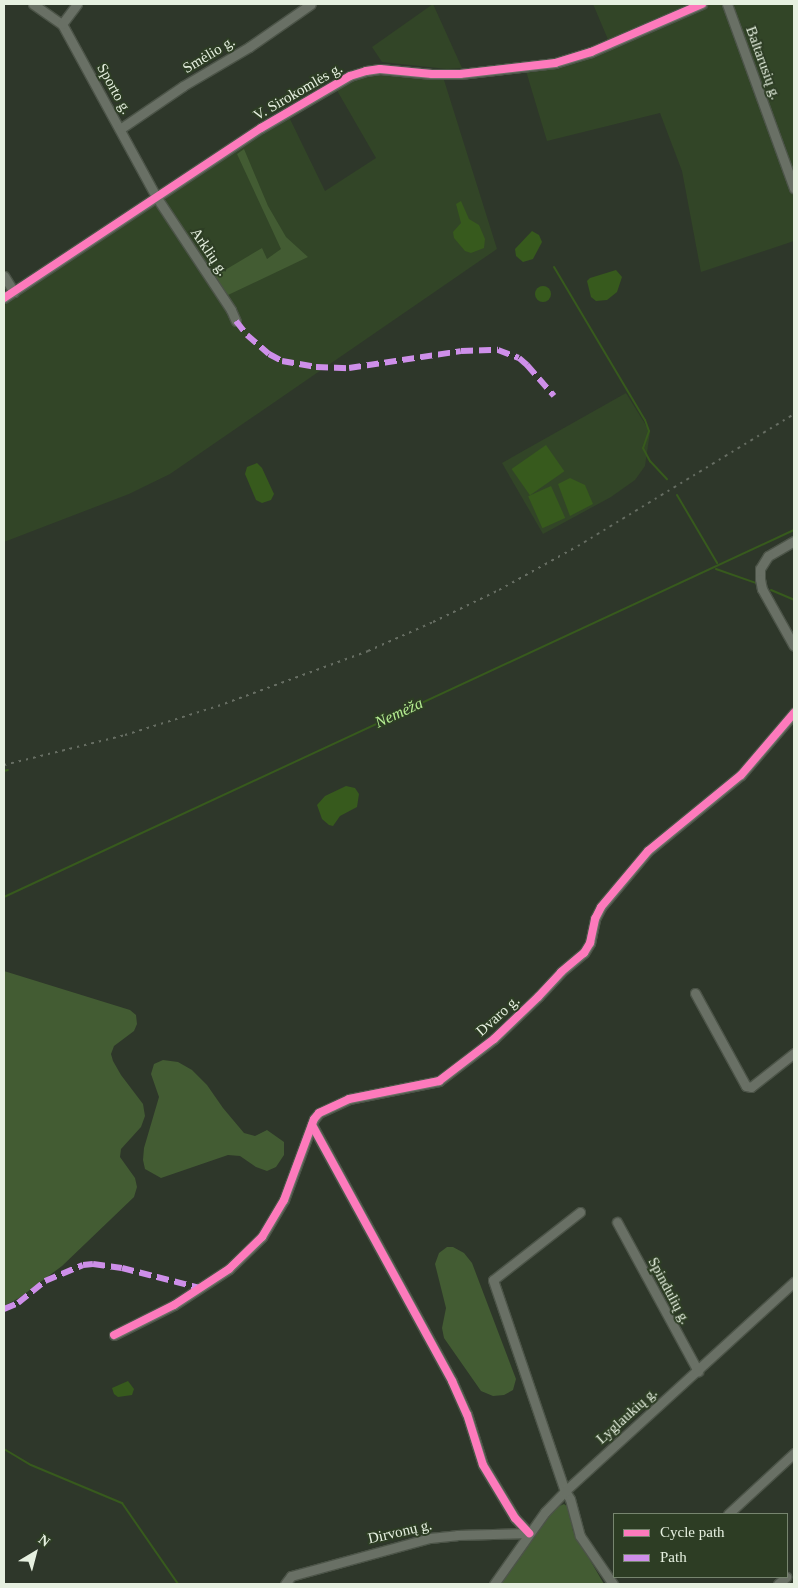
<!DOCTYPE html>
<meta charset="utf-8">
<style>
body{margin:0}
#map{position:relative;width:798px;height:1588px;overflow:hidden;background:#2e372a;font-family:Georgia,serif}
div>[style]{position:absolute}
.built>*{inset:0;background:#324527}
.green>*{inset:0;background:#435c33}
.water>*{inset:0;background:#375a1d;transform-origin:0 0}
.round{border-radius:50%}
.stream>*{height:2px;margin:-1px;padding:0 1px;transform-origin:1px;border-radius:1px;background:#375a1d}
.roads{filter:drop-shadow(1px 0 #4c5448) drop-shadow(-1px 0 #4c5448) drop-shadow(0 1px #4c5448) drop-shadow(0 -1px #4c5448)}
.minor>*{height:9px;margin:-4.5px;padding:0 4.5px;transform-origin:4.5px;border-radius:4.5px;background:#697065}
.rail>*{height:2px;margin-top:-1px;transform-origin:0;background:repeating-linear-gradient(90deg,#676e63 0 2.5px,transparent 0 7.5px)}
.quiet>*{height:6px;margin-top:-3px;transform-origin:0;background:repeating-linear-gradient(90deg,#ce8fe9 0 12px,transparent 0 18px)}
.cycleway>*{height:8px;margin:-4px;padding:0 4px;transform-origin:4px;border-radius:4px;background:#fd7abc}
span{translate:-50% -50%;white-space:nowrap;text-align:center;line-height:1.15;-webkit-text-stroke:4px #2d3d24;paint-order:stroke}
.street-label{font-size:15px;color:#e6f0e0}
.water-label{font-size:16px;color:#b6ee92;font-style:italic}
.frame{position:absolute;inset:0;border:5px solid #e6f0e0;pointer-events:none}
.legend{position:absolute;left:613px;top:1513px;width:175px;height:65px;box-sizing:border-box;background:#2d3d24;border:1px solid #77856f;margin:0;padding:6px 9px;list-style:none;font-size:15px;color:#e6f0e0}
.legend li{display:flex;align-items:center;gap:10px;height:25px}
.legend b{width:25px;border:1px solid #77856f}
.north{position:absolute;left:10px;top:1528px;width:50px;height:50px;-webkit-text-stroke:4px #2d3d24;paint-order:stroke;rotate:37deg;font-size:14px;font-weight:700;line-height:20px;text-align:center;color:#e6f0e0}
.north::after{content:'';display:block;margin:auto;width:18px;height:22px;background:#e6f0e0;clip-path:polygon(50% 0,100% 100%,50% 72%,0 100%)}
</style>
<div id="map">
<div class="built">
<div style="clip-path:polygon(433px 4px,462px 68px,447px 69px,382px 62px,372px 47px)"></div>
<div style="clip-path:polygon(593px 4px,794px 4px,794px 241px,701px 272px,682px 171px,660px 113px,547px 141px,526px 71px,577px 63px,612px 49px)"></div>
<div style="clip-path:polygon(380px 74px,444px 80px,497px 249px,170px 474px,129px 494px,4px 542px,4px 305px,289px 117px,325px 191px,376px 158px,335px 87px,363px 76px)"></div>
<div style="clip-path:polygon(626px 393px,650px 432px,645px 466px,635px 480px,611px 497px,543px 534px,502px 463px)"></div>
</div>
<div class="green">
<div style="clip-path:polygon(244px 149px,268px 206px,286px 237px,308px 257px,228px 295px,215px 276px,262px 248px,267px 259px,281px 249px,237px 154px)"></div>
<div style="clip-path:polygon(4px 971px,130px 1010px,136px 1015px,137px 1024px,134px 1031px,114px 1046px,111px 1054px,113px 1061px,121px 1075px,143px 1104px,145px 1116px,141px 1127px,121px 1149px,120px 1157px,135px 1178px,137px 1187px,134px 1197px,62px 1266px,19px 1298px,4px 1306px)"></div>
<div style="clip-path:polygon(163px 1060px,178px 1062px,192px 1070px,207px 1085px,223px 1108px,244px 1133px,255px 1136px,267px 1130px,284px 1142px,284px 1155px,276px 1167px,267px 1171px,256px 1167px,240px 1156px,228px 1155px,161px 1178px,145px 1169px,143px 1160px,144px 1148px,159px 1097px,151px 1074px,154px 1064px)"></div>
<div style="clip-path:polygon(447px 1247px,453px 1247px,464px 1253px,472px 1263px,516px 1379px,513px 1390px,504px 1395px,493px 1396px,481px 1391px,444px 1338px,442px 1328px,446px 1308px,435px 1264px,439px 1253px)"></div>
<div style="clip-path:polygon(564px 1504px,568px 1507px,573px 1531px,604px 1584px,499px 1584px,553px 1509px)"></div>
</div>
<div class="water">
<div style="clip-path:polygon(461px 201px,469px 219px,479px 225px,485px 239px,484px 248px,471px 253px,465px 251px,454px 238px,453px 232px,461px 223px,456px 204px)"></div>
<div style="clip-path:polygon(532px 231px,539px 235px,542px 242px,533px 259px,523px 262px,516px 256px,515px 249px)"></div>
<div style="clip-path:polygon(616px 270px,622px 277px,617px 292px,607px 300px,596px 301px,591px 297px,587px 281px,590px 278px)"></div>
<div class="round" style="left:535px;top:286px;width:16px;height:16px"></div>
<div style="left:546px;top:445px;width:32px;height:42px;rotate:55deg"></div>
<div style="clip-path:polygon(257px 463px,262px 468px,274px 494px,271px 500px,262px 503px,256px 500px,245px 474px,247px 467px)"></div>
<div style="clip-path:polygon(570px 478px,585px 485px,593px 504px,570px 516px,558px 484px)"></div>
<div style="left:551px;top:486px;width:35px;height:25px;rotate:66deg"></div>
<div style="clip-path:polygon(346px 786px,355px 788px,359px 794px,357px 807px,340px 816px,333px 826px,329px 825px,322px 819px,317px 805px,325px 796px)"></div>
<div style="clip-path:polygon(128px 1381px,134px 1389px,132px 1395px,118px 1397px,114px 1394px,112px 1388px)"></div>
</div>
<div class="stream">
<div style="left:554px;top:267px;width:178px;rotate:59.3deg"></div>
<div style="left:645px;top:420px;width:12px;rotate:70deg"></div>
<div style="left:649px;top:431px;width:18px;rotate:109deg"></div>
<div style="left:643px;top:448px;width:15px;rotate:62deg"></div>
<div style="left:650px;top:461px;width:25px;rotate:47deg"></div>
<div style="left:677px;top:495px;width:79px;rotate:59.5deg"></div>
<div style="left:716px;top:569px;width:42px;rotate:19.3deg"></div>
<div style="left:771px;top:590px;width:25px;rotate:23deg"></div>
<div style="left:4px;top:771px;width:4px;rotate:-14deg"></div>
<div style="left:4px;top:897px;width:871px;rotate:-24.92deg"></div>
<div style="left:4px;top:1449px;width:31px;rotate:31deg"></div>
<div style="left:31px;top:1465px;width:99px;rotate:22.7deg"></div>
<div style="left:122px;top:1503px;width:98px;rotate:55.3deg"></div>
</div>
<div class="roads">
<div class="minor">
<div style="left:33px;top:4px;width:35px;rotate:35deg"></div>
<div style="left:62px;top:24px;width:198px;rotate:61.4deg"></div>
<div style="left:157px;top:198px;width:134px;rotate:56.5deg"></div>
<div style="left:231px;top:310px;width:12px;rotate:66deg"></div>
<div style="left:727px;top:4px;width:196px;rotate:70deg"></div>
<div style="left:62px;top:24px;width:25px;rotate:-53deg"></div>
<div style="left:120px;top:129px;width:76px;rotate:-34.3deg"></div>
<div style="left:183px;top:86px;width:77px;rotate:-30.6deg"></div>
<div style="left:249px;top:47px;width:75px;rotate:-34.7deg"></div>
<div style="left:4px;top:276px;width:19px;rotate:58deg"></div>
<div style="left:4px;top:298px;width:308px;rotate:-33.5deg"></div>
<div style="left:261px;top:128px;width:103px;rotate:-30.3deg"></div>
<div style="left:350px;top:76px;width:17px;rotate:-17deg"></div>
<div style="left:366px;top:71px;width:14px;rotate:-8deg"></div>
<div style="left:380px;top:69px;width:52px;rotate:5.5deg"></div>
<div style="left:432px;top:74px;width:28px"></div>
<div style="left:460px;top:74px;width:96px;rotate:-6.6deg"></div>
<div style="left:555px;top:63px;width:38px;rotate:-17deg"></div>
<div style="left:591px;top:52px;width:121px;rotate:-23.4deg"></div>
<div style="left:794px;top:541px;width:30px;rotate:150deg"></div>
<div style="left:768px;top:556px;width:15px;rotate:122deg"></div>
<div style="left:760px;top:569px;width:10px;rotate:90deg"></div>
<div style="left:760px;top:579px;width:10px;rotate:79deg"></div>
<div style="left:762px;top:589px;width:65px;rotate:60.7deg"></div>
<div style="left:695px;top:993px;width:106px;rotate:61.3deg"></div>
<div style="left:746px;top:1086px;width:5px;rotate:11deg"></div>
<div style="left:751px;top:1087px;width:55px;rotate:-38.3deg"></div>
<div style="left:312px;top:1125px;width:292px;rotate:61.3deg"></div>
<div style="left:452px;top:1381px;width:36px;rotate:66deg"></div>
<div style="left:467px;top:1414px;width:53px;rotate:72.6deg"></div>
<div style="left:483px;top:1465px;width:62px;rotate:58.9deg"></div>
<div style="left:515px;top:1518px;width:21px;rotate:47deg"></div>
<div style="left:580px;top:1212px;width:110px;rotate:142deg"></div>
<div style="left:493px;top:1280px;width:223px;rotate:71.2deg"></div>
<div style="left:565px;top:1491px;width:9px;rotate:58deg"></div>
<div style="left:570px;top:1499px;width:38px;rotate:75deg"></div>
<div style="left:580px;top:1536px;width:58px;rotate:55.5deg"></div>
<div style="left:617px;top:1222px;width:170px;rotate:61.5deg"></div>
<div style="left:114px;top:1335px;width:67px;rotate:-26.6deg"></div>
<div style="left:174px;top:1305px;width:66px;rotate:-33.2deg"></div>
<div style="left:229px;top:1269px;width:46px;rotate:-44.1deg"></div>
<div style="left:262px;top:1237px;width:43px;rotate:-59.3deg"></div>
<div style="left:284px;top:1200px;width:86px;rotate:-69.7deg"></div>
<div style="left:314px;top:1119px;width:8px;rotate:-50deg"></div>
<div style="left:319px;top:1113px;width:33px;rotate:-25deg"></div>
<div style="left:349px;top:1099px;width:92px;rotate:-11.3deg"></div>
<div style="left:439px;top:1081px;width:69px;rotate:-37.4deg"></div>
<div style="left:494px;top:1039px;width:61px;rotate:-43.7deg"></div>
<div style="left:538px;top:997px;width:34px;rotate:-47deg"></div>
<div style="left:561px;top:972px;width:30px;rotate:-40deg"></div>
<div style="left:584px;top:953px;width:12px;rotate:-59deg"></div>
<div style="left:590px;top:943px;width:25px;rotate:-78deg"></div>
<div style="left:595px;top:919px;width:13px;rotate:-63deg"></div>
<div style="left:601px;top:907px;width:73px;rotate:-50deg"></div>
<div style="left:648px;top:851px;width:120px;rotate:-39.3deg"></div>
<div style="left:741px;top:775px;width:82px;rotate:-49.5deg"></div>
<div style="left:728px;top:1514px;width:90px;rotate:-42.7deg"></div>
<div style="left:285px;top:1584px;width:10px;rotate:-53deg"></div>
<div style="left:291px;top:1576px;width:144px;rotate:-15.3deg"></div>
<div style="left:430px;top:1538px;width:27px;rotate:-6deg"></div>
<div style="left:457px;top:1535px;width:72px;rotate:-1.6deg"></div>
<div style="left:494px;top:1584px;width:88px;rotate:-54.7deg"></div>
<div style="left:545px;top:1512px;width:29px;rotate:-46deg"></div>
<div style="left:565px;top:1491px;width:310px;rotate:-42.4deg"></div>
<div style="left:778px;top:1584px;width:11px;rotate:-41deg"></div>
</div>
</div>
<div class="rail">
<div style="left:4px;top:765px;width:125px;rotate:-13.9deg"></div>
<div style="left:125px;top:735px;width:97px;rotate:-17.3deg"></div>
<div style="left:218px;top:706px;width:160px;rotate:-20.1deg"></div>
<div style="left:368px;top:651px;width:71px;rotate:-24deg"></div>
<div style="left:433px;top:622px;width:73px;rotate:-25.9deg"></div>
<div style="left:499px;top:590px;width:90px;rotate:-29.1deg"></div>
<div style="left:578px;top:546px;width:253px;rotate:-31.4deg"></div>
</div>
<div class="quiet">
<div style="left:236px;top:321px;width:18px;rotate:52deg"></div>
<div style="left:247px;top:335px;width:29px;rotate:41deg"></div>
<div style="left:269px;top:354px;width:15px;rotate:28deg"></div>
<div style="left:282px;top:361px;width:35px;rotate:10deg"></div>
<div style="left:316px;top:367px;width:33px;rotate:2deg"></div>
<div style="left:349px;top:368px;width:113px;rotate:-8.6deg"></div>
<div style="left:461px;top:351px;width:37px;rotate:-2deg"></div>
<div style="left:498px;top:350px;width:22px;rotate:21deg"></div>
<div style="left:519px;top:358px;width:11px;rotate:41deg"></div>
<div style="left:527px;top:365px;width:41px;rotate:48.9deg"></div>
<div style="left:4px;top:1309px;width:15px;rotate:-23deg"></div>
<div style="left:18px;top:1303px;width:35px;rotate:-39deg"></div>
<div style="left:45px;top:1281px;width:41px;rotate:-22.8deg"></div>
<div style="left:83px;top:1265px;width:10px;rotate:-6deg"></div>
<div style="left:93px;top:1264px;width:29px;rotate:8deg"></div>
<div style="left:122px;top:1268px;width:81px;rotate:14.4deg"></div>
</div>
<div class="cycleway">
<div style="left:4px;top:298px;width:308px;rotate:-33.5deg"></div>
<div style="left:261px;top:128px;width:103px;rotate:-30.3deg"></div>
<div style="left:350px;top:76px;width:17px;rotate:-17deg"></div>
<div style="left:366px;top:71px;width:14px;rotate:-8deg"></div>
<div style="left:380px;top:69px;width:52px;rotate:5.5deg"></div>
<div style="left:432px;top:74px;width:28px"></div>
<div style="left:460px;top:74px;width:96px;rotate:-6.6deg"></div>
<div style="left:555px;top:63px;width:38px;rotate:-17deg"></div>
<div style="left:591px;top:52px;width:121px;rotate:-23.4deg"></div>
<div style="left:312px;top:1125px;width:292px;rotate:61.3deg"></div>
<div style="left:452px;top:1381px;width:36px;rotate:66deg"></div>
<div style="left:467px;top:1414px;width:53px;rotate:72.6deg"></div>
<div style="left:483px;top:1465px;width:62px;rotate:58.9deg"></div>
<div style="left:515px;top:1518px;width:21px;rotate:47deg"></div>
<div style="left:114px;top:1335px;width:67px;rotate:-26.6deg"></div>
<div style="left:174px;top:1305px;width:66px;rotate:-33.2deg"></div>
<div style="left:229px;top:1269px;width:46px;rotate:-44.1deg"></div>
<div style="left:262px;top:1237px;width:43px;rotate:-59.3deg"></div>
<div style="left:284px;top:1200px;width:86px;rotate:-69.7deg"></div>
<div style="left:314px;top:1119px;width:8px;rotate:-50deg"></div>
<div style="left:319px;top:1113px;width:33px;rotate:-25deg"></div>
<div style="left:349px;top:1099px;width:92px;rotate:-11.3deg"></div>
<div style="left:439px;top:1081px;width:69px;rotate:-37.4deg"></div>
<div style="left:494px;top:1039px;width:61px;rotate:-43.7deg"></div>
<div style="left:538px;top:997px;width:34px;rotate:-47deg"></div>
<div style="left:561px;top:972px;width:30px;rotate:-40deg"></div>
<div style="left:584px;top:953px;width:12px;rotate:-59deg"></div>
<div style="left:590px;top:943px;width:25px;rotate:-78deg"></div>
<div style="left:595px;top:919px;width:13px;rotate:-63deg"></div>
<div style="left:601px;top:907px;width:73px;rotate:-50deg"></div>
<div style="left:648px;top:851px;width:120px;rotate:-39.3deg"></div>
<div style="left:741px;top:775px;width:82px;rotate:-49.5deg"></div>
</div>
<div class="street-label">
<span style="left:209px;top:55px;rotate:-31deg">Smėlio g.</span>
<span style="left:763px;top:63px;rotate:70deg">Baltarusių g.</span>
<span style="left:114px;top:89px;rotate:61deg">Sporto g.</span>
<span style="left:298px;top:92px;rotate:-30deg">V. Sirokomlės g.</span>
<span style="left:209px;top:252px;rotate:56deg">Arklių g.</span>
<span style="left:498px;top:1016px;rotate:-42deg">Dvaro g.</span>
<span style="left:669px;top:1291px;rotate:62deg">Spindulių g.</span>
<span style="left:627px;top:1416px;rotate:-42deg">Lyglaukių g.</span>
<span style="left:400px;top:1532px;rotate:-13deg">Dirvonų g.</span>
</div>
<div class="water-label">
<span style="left:399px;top:713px;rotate:-25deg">Nemėža</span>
</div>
<div class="frame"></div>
<ul class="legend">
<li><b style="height:6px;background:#fd7abc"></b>Cycle path</li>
<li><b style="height:6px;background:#ce8fe9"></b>Path</li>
</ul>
<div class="north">N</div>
</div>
